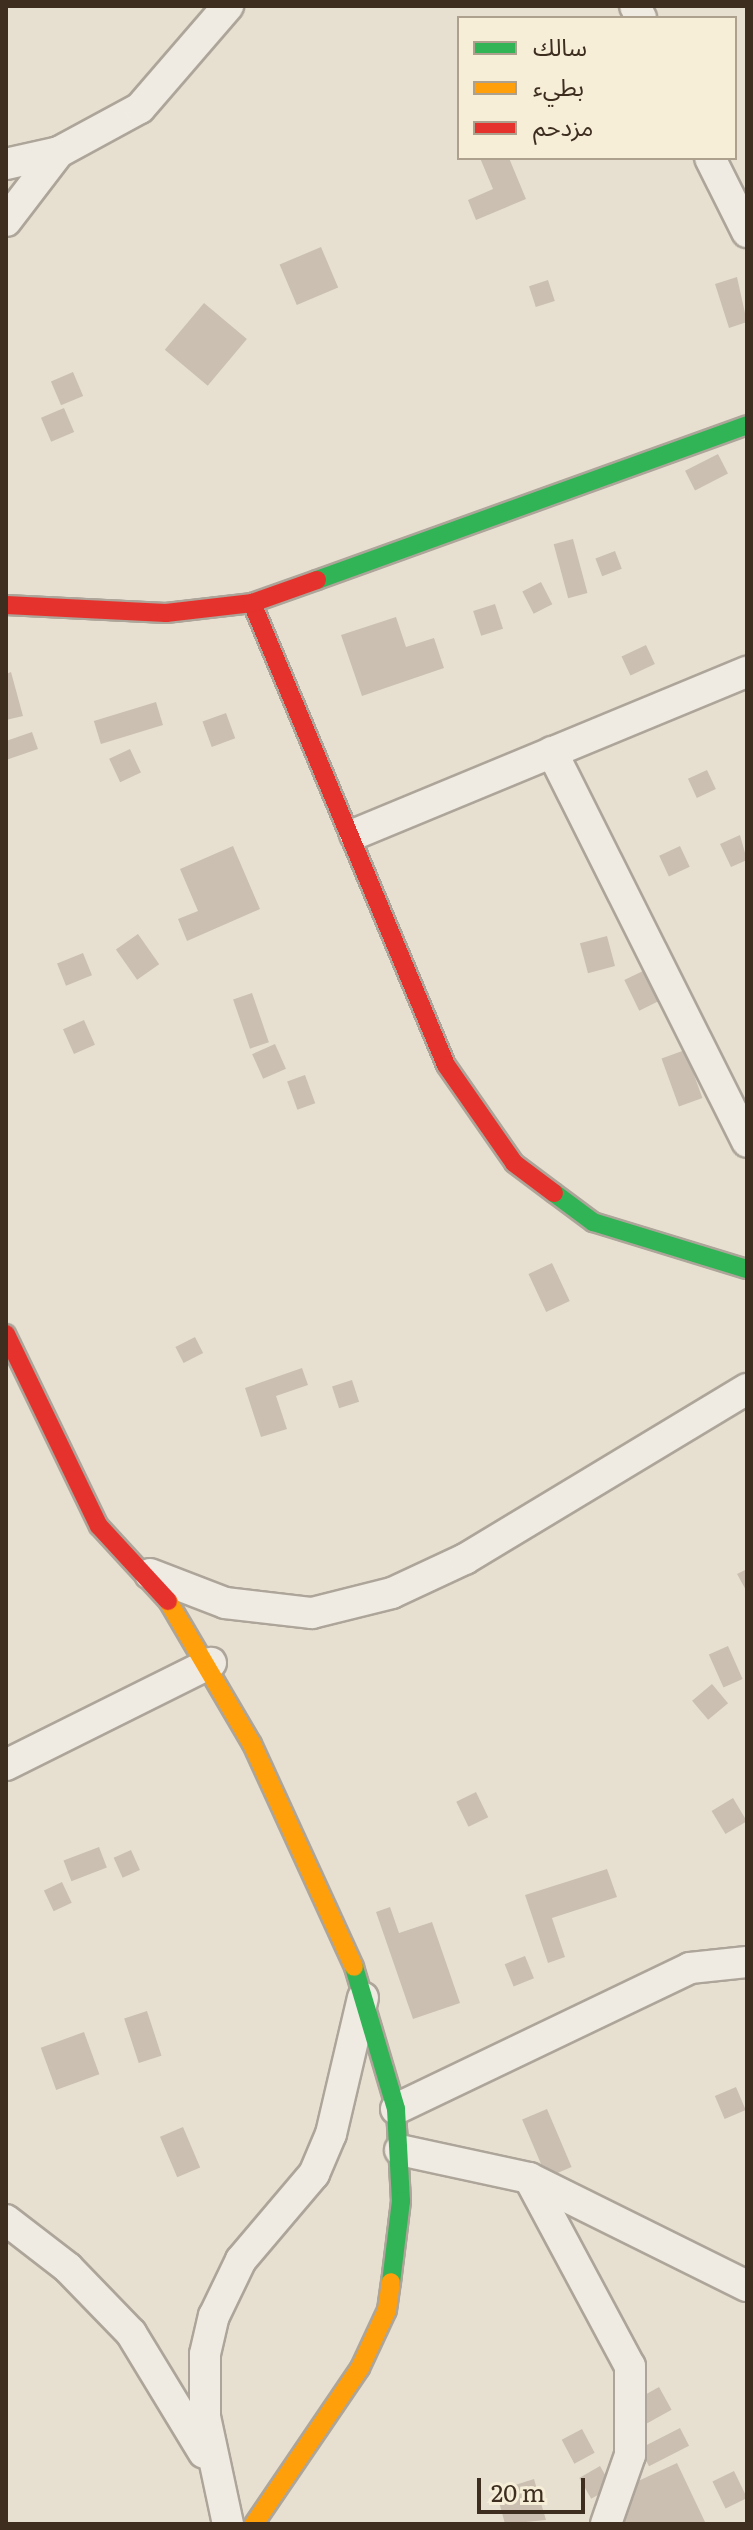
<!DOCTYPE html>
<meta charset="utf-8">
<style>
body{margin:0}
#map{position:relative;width:753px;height:2530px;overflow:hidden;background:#e7e0d1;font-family:Literata,"Noto Sans Arabic",serif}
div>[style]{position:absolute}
.building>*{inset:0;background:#cbbfb2;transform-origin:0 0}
.roads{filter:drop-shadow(2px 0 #ada599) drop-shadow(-2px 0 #ada599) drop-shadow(0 2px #ada599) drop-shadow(0 -2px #ada599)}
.street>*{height:30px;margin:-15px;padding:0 15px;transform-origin:15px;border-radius:15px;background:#efebe3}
.fast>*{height:18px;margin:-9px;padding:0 9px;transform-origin:9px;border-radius:9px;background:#30b455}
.slow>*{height:18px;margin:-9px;padding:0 9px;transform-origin:9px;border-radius:9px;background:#ff9f0a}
.jam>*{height:18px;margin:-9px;padding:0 9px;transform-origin:9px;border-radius:9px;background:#e5322d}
span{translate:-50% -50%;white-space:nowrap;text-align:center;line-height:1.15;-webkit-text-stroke:7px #f7eed8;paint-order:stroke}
.frame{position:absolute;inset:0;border:8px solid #3d2e20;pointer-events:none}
.legend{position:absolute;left:457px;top:16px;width:280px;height:144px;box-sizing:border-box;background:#f7eed8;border:2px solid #ada18e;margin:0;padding:10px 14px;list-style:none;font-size:24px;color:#3d2e20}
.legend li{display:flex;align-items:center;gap:16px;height:40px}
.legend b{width:40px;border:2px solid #ada18e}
.scale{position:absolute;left:477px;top:2478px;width:108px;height:36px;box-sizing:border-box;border:4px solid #3d2e20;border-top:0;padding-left:10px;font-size:24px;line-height:28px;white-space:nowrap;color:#3d2e20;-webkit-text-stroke:6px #f7eed8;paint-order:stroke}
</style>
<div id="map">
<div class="building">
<div style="clip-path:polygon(480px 158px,509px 158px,526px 199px,476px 220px,468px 200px,493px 189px)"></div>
<div style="left:321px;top:247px;width:44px;height:45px;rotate:67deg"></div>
<div style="clip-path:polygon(737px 277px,747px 322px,729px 328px,715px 284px)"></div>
<div style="left:548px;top:280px;width:22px;height:20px;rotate:72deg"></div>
<div style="left:204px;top:303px;width:56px;height:61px;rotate:40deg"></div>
<div style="left:73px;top:372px;width:26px;height:24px;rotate:67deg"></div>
<div style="left:64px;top:408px;width:26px;height:25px;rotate:67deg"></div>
<div style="left:718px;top:454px;width:22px;height:37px;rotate:63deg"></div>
<div style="left:573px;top:539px;width:56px;height:20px;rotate:75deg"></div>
<div style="left:615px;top:551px;width:19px;height:21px;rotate:69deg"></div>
<div style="left:541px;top:582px;width:25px;height:21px;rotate:63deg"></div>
<div style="left:495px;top:604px;width:26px;height:23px;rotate:72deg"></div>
<div style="clip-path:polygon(396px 617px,406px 647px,434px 638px,444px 668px,362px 696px,341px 635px)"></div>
<div style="left:646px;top:645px;width:21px;height:27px;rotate:65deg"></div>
<div style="clip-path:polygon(11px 672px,23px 716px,6px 720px,6px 674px)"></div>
<div style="left:156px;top:702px;width:24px;height:65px;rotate:73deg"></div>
<div style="left:226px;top:713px;width:27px;height:25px;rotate:70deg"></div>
<div style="clip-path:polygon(32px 732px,38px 749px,6px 760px,6px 741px)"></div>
<div style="left:130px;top:749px;width:26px;height:23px;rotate:65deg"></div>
<div style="left:707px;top:770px;width:21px;height:21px;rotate:65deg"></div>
<div style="clip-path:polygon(740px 835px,747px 860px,731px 867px,720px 844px)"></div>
<div style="clip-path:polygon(233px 846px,260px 909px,187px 941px,178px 919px,198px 911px,180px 869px)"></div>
<div style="left:680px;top:846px;width:23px;height:23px;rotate:65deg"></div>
<div style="left:138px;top:934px;width:37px;height:27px;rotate:55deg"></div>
<div style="left:607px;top:936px;width:31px;height:28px;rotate:75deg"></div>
<div style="left:83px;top:953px;width:24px;height:28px;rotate:68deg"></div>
<div style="left:645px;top:970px;width:34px;height:23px;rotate:64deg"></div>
<div style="left:252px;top:993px;width:52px;height:20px;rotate:71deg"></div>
<div style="left:84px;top:1020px;width:27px;height:23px;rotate:66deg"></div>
<div style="left:275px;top:1044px;width:27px;height:25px;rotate:66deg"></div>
<div style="left:685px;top:1050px;width:51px;height:25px;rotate:70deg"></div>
<div style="left:305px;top:1075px;width:30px;height:19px;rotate:70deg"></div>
<div style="left:552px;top:1263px;width:42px;height:26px;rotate:65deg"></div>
<div style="left:195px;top:1337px;width:18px;height:22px;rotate:63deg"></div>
<div style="clip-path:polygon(302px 1368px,308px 1385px,276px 1396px,287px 1429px,261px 1437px,245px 1388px)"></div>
<div style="left:352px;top:1380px;width:23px;height:21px;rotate:72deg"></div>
<div style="clip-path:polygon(747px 1569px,747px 1592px,737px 1574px)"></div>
<div style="left:728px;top:1646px;width:36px;height:21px;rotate:66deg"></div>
<div style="left:712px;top:1684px;width:25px;height:26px;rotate:50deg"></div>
<div style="left:476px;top:1792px;width:28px;height:22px;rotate:64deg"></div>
<div style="left:733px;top:1798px;width:27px;height:25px;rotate:59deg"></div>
<div style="left:99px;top:1847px;width:22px;height:38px;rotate:69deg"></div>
<div style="left:131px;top:1850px;width:22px;height:19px;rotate:66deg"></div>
<div style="clip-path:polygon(607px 1869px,617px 1897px,552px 1918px,565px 1957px,548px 1963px,525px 1895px)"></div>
<div style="left:62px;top:1882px;width:23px;height:20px;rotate:65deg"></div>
<div style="clip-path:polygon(390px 1907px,399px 1933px,432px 1922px,460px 2003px,413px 2019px,376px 1912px)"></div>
<div style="left:525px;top:1956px;width:24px;height:22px;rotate:68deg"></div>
<div style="left:147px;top:2011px;width:47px;height:24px;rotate:72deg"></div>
<div style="left:84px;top:2032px;width:45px;height:46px;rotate:70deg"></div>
<div style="left:736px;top:2087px;width:25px;height:23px;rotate:67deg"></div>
<div style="left:547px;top:2109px;width:63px;height:27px;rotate:67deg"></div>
<div style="left:183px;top:2127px;width:44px;height:25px;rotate:67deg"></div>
<div style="left:659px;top:2387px;width:26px;height:48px;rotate:61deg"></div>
<div style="left:680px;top:2428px;width:20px;height:45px;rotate:63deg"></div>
<div style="left:582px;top:2429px;width:27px;height:23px;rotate:62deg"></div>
<div style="clip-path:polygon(677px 2463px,706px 2524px,619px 2524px,606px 2496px)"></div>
<div style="left:600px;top:2466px;width:24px;height:24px;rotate:60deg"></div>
<div style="left:734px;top:2471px;width:30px;height:24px;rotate:64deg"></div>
<div style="clip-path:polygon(534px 2479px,546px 2520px,505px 2524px,496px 2491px)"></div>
</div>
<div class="roads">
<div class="street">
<div style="left:635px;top:6px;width:13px;rotate:63deg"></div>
<div style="left:710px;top:158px;width:83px;rotate:63.4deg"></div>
<div style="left:6px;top:164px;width:54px;rotate:-12.8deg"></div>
<div style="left:6px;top:221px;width:87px;rotate:-52.5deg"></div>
<div style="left:59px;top:152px;width:92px;rotate:-28.5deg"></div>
<div style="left:140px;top:108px;width:135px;rotate:-49.2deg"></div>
<div style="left:552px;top:752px;width:436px;rotate:63.4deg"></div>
<div style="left:355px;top:834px;width:424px;rotate:-22.5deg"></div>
<div style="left:150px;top:1574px;width:80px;rotate:21.1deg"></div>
<div style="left:225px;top:1603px;width:88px;rotate:6.6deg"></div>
<div style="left:312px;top:1613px;width:82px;rotate:-14deg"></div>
<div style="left:392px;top:1593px;width:81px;rotate:-25deg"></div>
<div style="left:465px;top:1559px;width:329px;rotate:-31.1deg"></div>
<div style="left:6px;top:1765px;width:229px;rotate:-26.5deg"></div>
<div style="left:396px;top:2109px;width:326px;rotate:-25.6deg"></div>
<div style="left:690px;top:1968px;width:57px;rotate:-6deg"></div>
<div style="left:400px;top:2150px;width:132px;rotate:12.2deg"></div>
<div style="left:529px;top:2178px;width:243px;rotate:26.4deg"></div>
<div style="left:529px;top:2178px;width:213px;rotate:61.8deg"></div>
<div style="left:630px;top:2366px;width:89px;rotate:90deg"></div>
<div style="left:630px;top:2455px;width:73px;rotate:109.2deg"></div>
<div style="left:6px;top:2220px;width:78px;rotate:37.7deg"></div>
<div style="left:68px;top:2268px;width:91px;rotate:45.9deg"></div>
<div style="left:131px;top:2333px;width:140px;rotate:58.7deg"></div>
<div style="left:228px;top:2524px;width:109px;rotate:-102.1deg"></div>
<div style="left:205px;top:2417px;width:63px;rotate:-90deg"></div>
<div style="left:205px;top:2354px;width:39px;rotate:-77deg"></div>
<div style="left:214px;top:2316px;width:62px;rotate:-64.3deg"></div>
<div style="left:241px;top:2260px;width:113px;rotate:-49.7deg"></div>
<div style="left:314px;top:2174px;width:43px;rotate:-67deg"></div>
<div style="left:331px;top:2134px;width:140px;rotate:-76.8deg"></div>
</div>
<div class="fast">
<div style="left:317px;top:580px;width:457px;rotate:-19.8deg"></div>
<div style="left:554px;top:1193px;width:49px;rotate:36.6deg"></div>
<div style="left:593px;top:1222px;width:161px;rotate:17deg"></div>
<div style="left:354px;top:1967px;width:148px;rotate:73.5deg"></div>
<div style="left:396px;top:2109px;width:92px;rotate:86.9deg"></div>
<div style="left:401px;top:2201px;width:82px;rotate:97deg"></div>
</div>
<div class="slow">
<div style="left:168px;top:1601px;width:166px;rotate:59.6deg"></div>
<div style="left:252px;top:1744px;width:245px;rotate:65.4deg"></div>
<div style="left:254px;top:2524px;width:189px;rotate:-55.8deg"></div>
<div style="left:360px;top:2368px;width:64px;rotate:-65deg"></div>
<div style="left:387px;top:2310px;width:28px;rotate:-82deg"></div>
</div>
<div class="jam">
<div style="left:252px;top:603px;width:501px;rotate:67.22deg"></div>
<div style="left:446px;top:1065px;width:119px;rotate:55.2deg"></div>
<div style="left:514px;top:1163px;width:50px;rotate:36.9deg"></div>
<div style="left:6px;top:605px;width:160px;rotate:2.9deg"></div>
<div style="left:166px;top:613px;width:87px;rotate:-6.6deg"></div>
<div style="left:252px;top:603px;width:69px;rotate:-19.5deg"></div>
<div style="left:6px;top:1334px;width:213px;rotate:64.2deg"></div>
<div style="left:99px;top:1526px;width:102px;rotate:47.4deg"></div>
</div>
</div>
<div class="frame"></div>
<ul class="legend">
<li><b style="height:10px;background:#30b455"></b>سالك</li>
<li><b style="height:10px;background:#ff9f0a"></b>بطيء</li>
<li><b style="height:10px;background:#e5322d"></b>مزدحم</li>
</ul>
<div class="scale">20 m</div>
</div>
